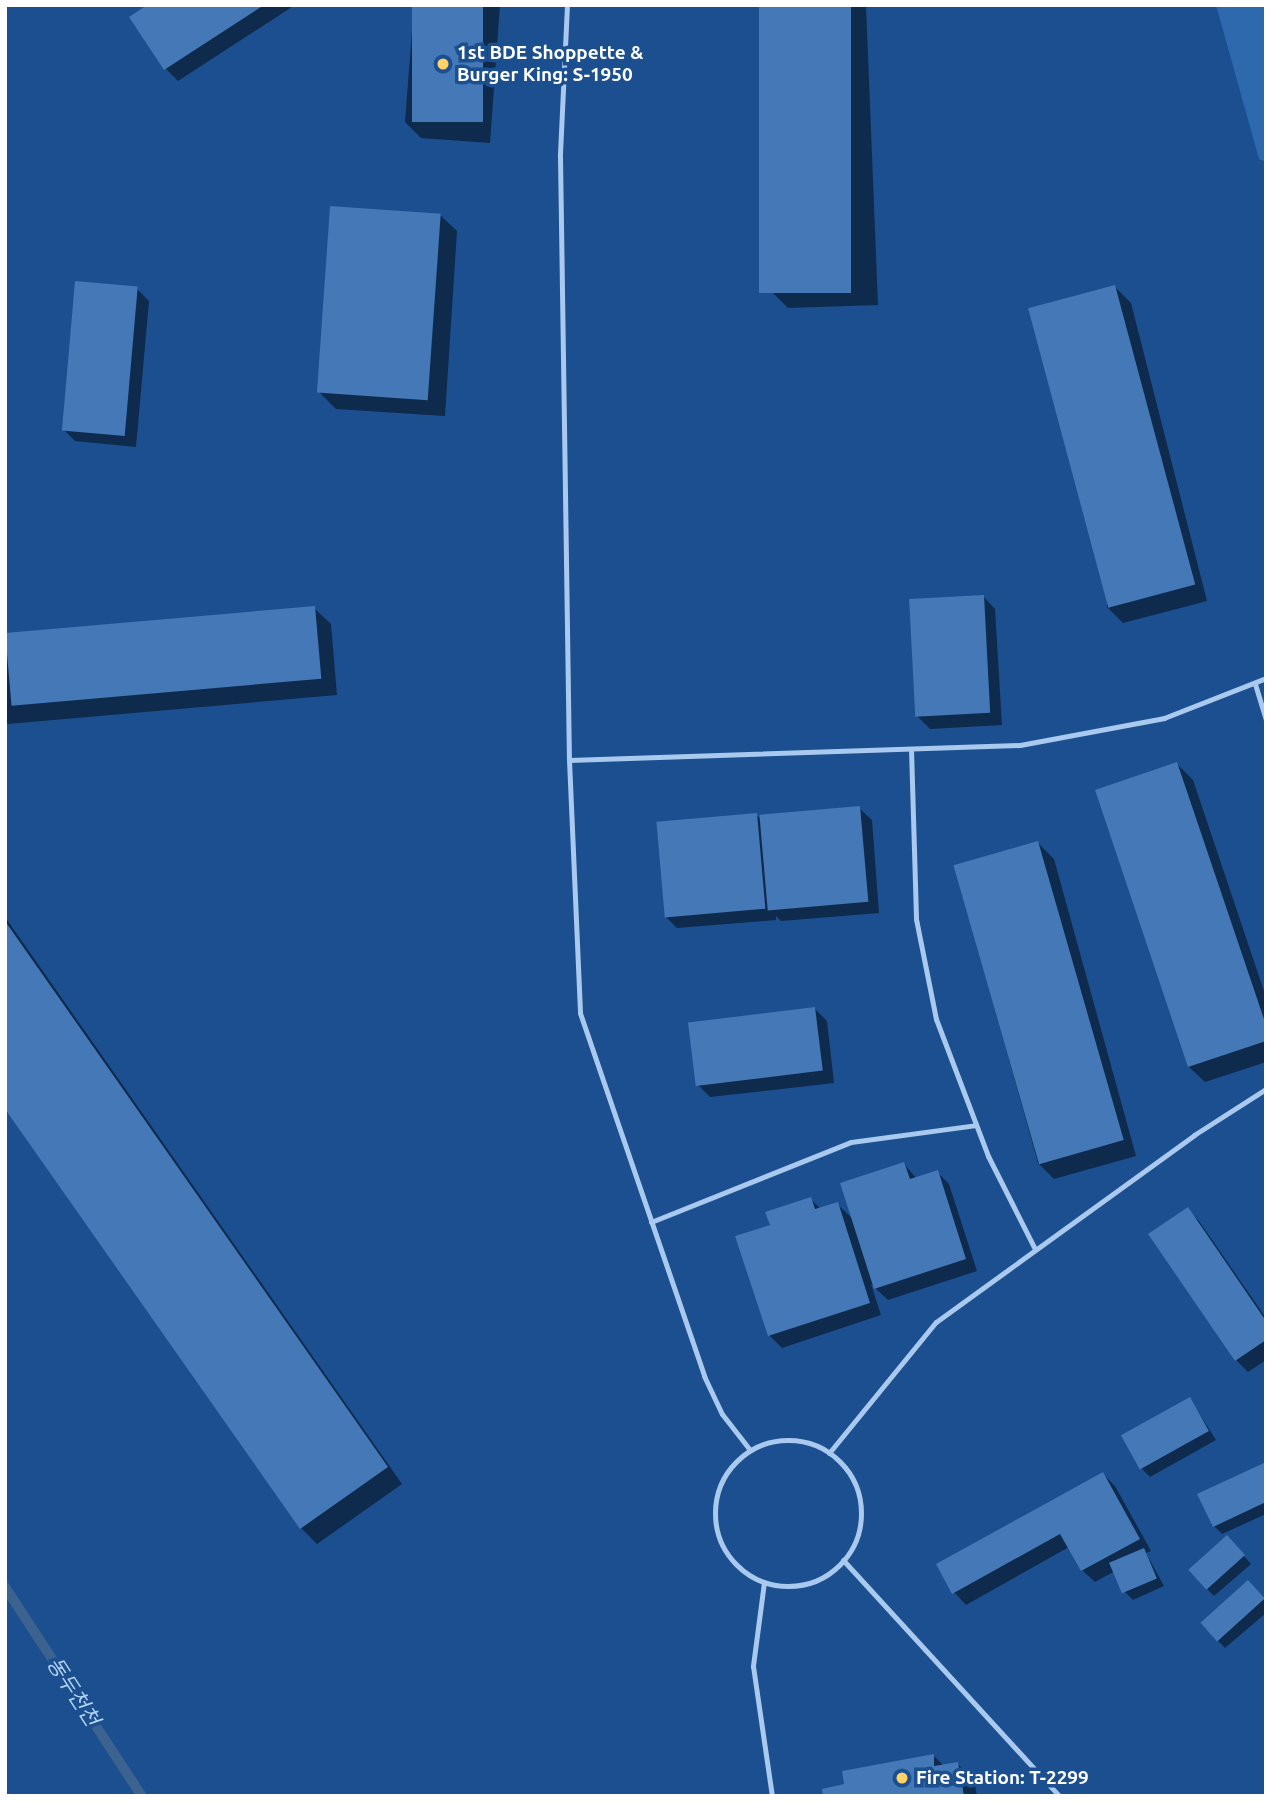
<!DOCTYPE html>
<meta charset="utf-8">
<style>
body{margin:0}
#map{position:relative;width:1271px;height:1801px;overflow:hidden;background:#1b4f8f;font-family:Ubuntu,"Noto Sans KR",sans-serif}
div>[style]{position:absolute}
.green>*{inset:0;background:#2e69ad}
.shadow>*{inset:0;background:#0007}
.stream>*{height:10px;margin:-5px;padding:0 5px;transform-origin:5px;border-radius:5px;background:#3c6290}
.building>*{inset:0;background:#4478b7;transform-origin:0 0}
.service>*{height:5px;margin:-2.5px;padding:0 2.5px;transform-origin:2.5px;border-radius:2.5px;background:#a9c9ee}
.service>.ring{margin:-2.5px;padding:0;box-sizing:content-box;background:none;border:5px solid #a9c9ee;border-radius:50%}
.dots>*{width:19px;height:19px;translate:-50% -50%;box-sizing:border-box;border:4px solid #1b4f8f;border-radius:50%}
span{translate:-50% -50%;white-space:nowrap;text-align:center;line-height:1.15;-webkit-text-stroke:7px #1b4f8f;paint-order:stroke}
.poi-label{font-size:19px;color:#fff;font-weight:700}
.left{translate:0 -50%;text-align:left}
.water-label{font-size:21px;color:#b5d3f5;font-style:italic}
.frame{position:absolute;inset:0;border:7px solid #fff;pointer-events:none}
</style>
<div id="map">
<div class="green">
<div style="clip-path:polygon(1216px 5px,1266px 5px,1266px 162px,1259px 159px)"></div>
</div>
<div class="shadow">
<div style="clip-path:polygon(150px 5px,295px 5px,178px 81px,166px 69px,132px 17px)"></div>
<div style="clip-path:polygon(414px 5px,500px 5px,490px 143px,421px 138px,405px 122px)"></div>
<div style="clip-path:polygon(761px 5px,866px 5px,878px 305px,788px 308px,772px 292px)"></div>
<div style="clip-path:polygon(440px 215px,457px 231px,445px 416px,336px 409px,320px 393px)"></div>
<div style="clip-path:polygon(1115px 287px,1131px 303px,1207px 601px,1123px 623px,1107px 607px)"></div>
<div style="clip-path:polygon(137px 289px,149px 301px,136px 447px,75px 441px,63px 429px)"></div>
<div style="clip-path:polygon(983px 596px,995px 609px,1002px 725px,930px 729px,918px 717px)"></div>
<div style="clip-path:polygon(314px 608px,331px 624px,337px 695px,8px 724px,5px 721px,5px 635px)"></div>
<div style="clip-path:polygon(1177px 764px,1193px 780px,1266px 997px,1266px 1062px,1205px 1082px,1189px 1067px)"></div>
<div style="clip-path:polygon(859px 808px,872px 820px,879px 913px,781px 921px,776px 916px,776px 920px,677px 928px,665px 916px,756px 815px,761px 819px)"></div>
<div style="clip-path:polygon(1038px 843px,1054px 859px,1136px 1156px,1054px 1179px,1038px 1163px,955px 866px)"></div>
<div style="clip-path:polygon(5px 917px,402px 1484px,317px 1544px,301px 1528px,5px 1106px)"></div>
<div style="clip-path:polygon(815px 1009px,827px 1021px,834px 1083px,710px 1097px,698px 1085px)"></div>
<div style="clip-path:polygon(904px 1164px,917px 1179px,937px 1172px,949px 1184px,977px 1271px,888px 1300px,871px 1284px,881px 1315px,782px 1348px,770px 1336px,738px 1238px,772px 1226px,810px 1199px,821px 1209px,837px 1204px,854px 1220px)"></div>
<div style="clip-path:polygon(1187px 1209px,1199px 1221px,1266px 1318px,1266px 1360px,1248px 1372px,1236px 1360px)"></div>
<div style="clip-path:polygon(1190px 1399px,1216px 1440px,1150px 1477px,1142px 1469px)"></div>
<div style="clip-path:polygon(1266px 1464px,1266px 1514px,1222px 1534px,1214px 1526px)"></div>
<div style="clip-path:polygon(1103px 1474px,1115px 1486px,1151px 1551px,1146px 1553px,1164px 1586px,1133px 1600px,1125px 1592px,1115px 1571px,1095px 1582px,1082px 1570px,1069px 1547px,966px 1605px,954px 1592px)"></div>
<div style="clip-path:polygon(1235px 1546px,1251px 1564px,1214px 1596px,1207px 1589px)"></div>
<div style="clip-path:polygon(1256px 1590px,1266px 1601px,1266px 1613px,1225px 1648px,1218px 1641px)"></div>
<div style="clip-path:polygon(934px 1756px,944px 1766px,958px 1764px,974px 1780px,977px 1796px,825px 1796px)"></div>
</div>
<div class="stream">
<div style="left:5px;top:1587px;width:250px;rotate:56.8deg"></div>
</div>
<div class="building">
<div style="clip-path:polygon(147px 5px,264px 5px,164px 70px,129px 17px)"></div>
<div style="left:412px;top:5px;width:71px;height:117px"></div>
<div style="left:759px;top:5px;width:92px;height:288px"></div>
<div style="left:330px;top:206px;width:111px;height:187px;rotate:4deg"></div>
<div style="left:75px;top:281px;width:63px;height:150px;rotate:5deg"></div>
<div style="left:1115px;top:285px;width:310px;height:90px;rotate:75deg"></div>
<div style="left:984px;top:595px;width:118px;height:75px;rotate:87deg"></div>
<div style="left:315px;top:606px;width:73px;height:311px;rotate:85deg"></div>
<div style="clip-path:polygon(1177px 762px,1266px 1025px,1266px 1041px,1188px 1067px,1095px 790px)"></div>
<div style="left:860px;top:806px;width:96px;height:101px;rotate:85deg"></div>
<div style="left:757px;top:813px;width:96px;height:101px;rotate:85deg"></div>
<div style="left:1038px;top:841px;width:311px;height:88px;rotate:74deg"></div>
<div style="clip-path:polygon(5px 921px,388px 1467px,300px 1529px,5px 1109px)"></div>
<div style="left:815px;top:1007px;width:64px;height:128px;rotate:83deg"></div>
<div style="clip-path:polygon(904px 1162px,910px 1179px,938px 1170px,966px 1259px,874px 1289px,840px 1183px)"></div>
<div style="clip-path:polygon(811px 1197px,815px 1209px,838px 1202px,870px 1303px,768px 1336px,735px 1236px,770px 1225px,765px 1212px)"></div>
<div style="clip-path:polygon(1188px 1207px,1266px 1321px,1266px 1340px,1235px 1361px,1148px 1234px)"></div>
<div style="left:1190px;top:1397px;width:39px;height:79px;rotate:61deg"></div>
<div style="clip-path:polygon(1266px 1462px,1266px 1502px,1213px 1527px,1197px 1494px)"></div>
<div style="clip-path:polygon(1103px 1472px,1140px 1539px,1081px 1571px,1060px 1534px,952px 1594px,936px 1564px)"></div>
<div style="left:1227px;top:1535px;width:27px;height:52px;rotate:48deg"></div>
<div style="left:1144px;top:1548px;width:33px;height:38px;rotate:67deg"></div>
<div style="left:1248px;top:1580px;width:25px;height:64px;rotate:48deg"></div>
<div style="clip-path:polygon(934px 1754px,934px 1766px,958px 1762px,964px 1796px,823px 1796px,822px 1789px,844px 1784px,842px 1771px)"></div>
</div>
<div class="service">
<div style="left:567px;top:5px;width:151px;rotate:92.7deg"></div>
<div style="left:560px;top:156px;width:604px;rotate:89.15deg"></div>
<div style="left:569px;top:760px;width:253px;rotate:87.5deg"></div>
<div style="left:580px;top:1013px;width:384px;rotate:71.1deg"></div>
<div style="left:704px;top:1376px;width:42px;rotate:64.7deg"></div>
<div style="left:722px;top:1414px;width:46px;rotate:52.1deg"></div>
<div style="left:1255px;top:684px;width:38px;rotate:73deg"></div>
<div style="left:911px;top:749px;width:170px;rotate:88.3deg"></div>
<div style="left:916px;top:919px;width:102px;rotate:78.7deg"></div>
<div style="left:936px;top:1019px;width:147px;rotate:69.2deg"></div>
<div style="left:988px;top:1156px;width:104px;rotate:63.2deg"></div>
<div style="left:569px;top:760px;width:451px;rotate:-1.9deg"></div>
<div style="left:1020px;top:745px;width:147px;rotate:-10.6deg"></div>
<div style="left:1164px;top:718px;width:110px;rotate:-21.4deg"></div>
<div style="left:651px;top:1222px;width:215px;rotate:-21.8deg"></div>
<div style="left:851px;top:1142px;width:126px;rotate:-7.7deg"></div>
<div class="ring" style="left:715px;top:1440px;width:141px;height:141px"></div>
<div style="left:829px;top:1453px;width:169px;rotate:-50.8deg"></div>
<div style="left:936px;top:1322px;width:319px;rotate:-35.9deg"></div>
<div style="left:1194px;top:1135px;width:85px;rotate:-32.6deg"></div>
<div style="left:843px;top:1560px;width:320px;rotate:47.5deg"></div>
<div style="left:764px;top:1582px;width:85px;rotate:97.5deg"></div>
<div style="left:753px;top:1666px;width:131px;rotate:81.7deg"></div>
</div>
<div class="dots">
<div style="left:443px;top:64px;background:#ffd166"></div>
<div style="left:902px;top:1778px;background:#ffd166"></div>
</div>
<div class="poi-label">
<span class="left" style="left:457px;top:64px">1st BDE Shoppette &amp;<br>Burger King: S-1950</span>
<span class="left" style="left:916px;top:1778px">Fire Station: T-2299</span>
</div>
<div class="water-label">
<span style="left:74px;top:1691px;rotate:57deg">동두천천</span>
</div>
<div class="frame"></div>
</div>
